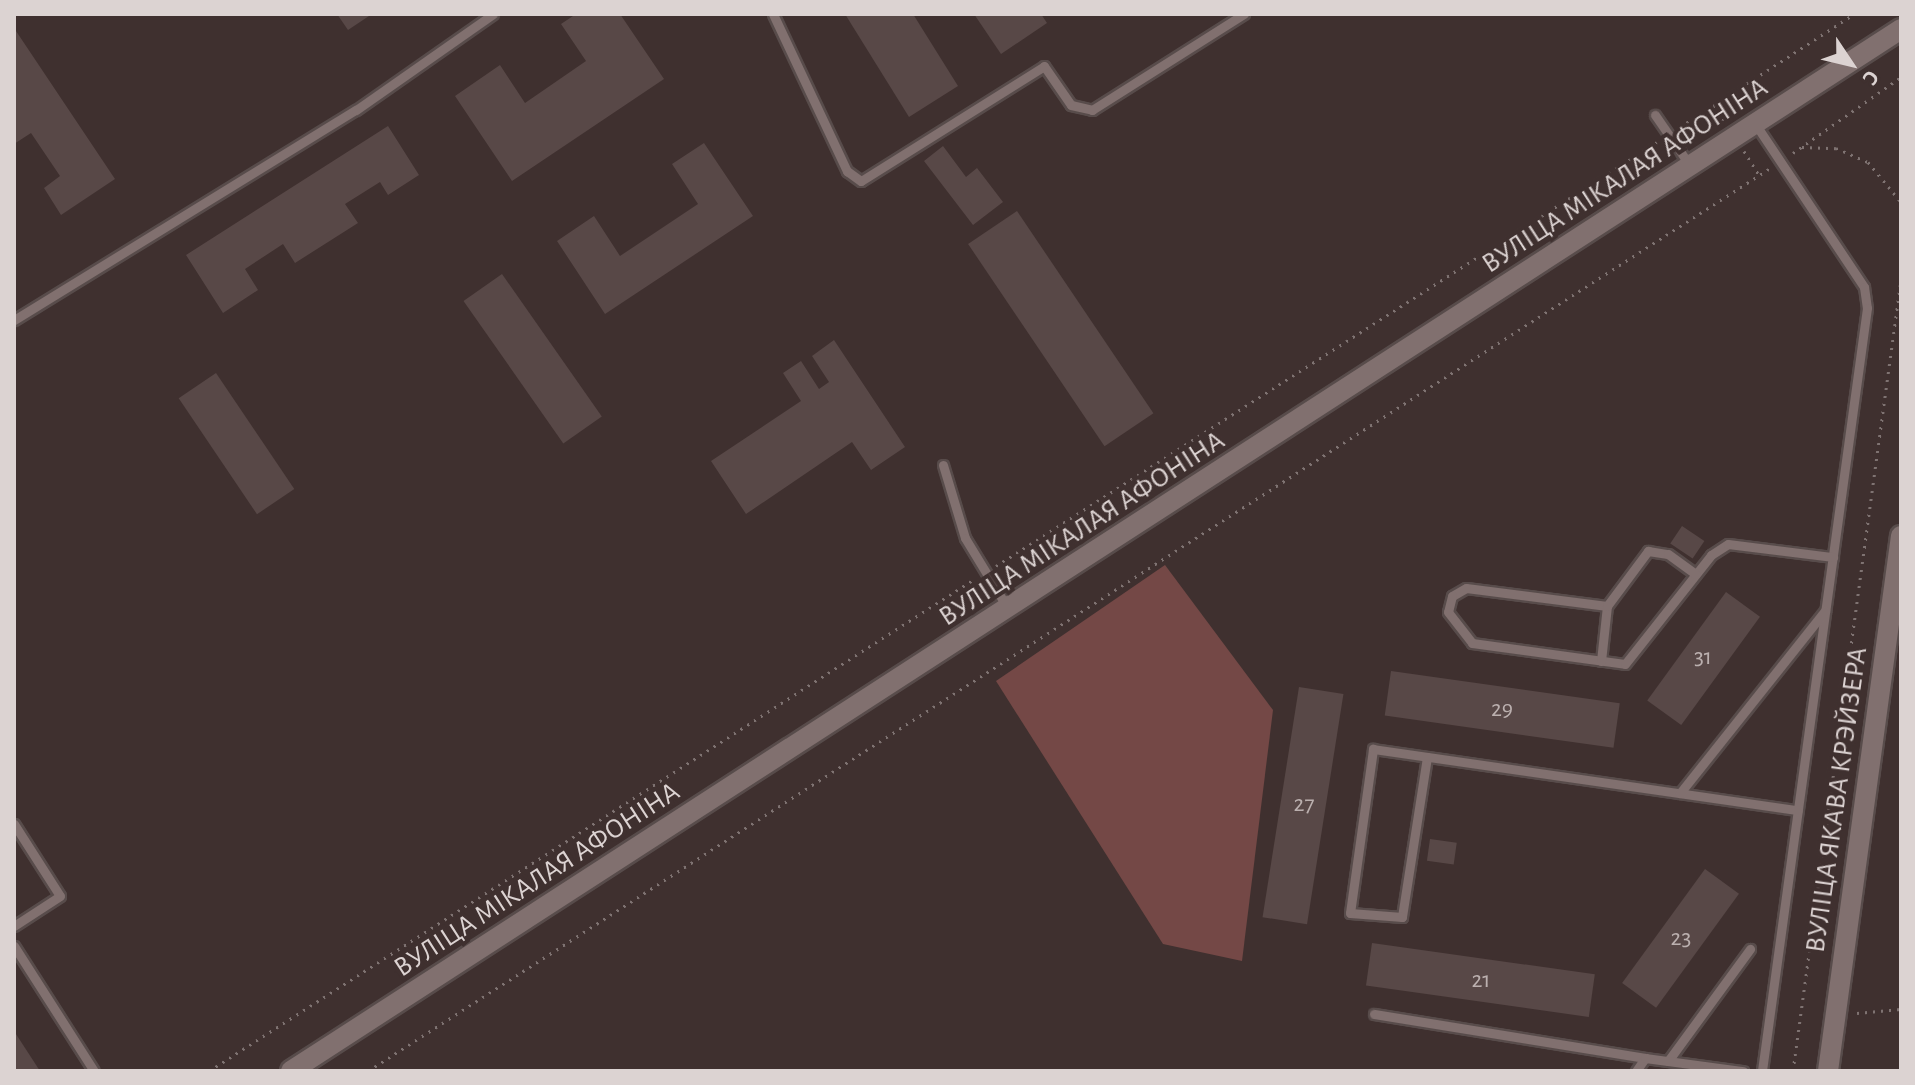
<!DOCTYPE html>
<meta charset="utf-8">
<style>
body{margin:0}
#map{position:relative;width:1915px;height:1085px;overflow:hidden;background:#3f302f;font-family:"Alegreya Sans",sans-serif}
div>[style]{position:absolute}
.green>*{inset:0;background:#744846}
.building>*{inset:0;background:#584847;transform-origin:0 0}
.path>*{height:3px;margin-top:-1.5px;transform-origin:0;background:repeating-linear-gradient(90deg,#7f7372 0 2px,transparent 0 8px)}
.roads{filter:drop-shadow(2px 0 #584c4b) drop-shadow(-2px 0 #584c4b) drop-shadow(0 2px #584c4b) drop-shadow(0 -2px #584c4b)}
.lane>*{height:9px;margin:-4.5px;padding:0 4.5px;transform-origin:4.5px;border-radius:4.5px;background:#81706f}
.secondary>*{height:20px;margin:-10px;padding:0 10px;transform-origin:10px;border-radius:10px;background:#81706f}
span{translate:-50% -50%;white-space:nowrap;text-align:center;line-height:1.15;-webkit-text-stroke:8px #3f302f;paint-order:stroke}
.number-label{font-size:24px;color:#bbb0af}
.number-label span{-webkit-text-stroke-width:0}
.street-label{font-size:28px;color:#dcd3d2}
.frame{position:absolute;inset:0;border:16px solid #dcd3d2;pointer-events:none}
.north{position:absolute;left:1811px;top:24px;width:80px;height:80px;-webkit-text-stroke:6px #3f302f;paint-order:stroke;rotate:125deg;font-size:22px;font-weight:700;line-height:32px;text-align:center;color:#dcd3d2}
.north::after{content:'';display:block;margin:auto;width:28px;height:36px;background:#dcd3d2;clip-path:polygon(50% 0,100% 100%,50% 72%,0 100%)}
</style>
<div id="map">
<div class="green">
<div style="clip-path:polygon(1165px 565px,1273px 710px,1242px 961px,1163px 944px,996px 681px)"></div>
</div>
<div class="building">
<div style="clip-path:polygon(337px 14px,372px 14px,348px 30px)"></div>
<div style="clip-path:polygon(576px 14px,620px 14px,664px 79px,512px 181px,455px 96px,500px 65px,525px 103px,586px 61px,561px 24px)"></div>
<div style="clip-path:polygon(845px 14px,913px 14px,958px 86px,909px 117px)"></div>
<div style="clip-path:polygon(974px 14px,1041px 14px,1047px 23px,1001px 54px)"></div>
<div style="clip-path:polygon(14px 28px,115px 179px,61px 215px,44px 188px,60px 176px,31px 133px,14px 144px)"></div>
<div style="clip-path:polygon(388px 126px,419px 175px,388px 195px,380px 182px,345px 204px,358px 223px,295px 263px,283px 244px,245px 269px,258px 290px,223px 313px,186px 255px)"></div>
<div style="clip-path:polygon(704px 143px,753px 216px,605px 314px,557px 241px,594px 216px,620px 256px,698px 204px,672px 164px)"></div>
<div style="clip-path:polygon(943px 146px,966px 177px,977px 168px,1003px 202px,973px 225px,924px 161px)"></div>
<div style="left:1017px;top:211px;width:244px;height:59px;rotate:56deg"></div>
<div style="left:502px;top:274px;width:174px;height:47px;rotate:55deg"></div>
<div style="clip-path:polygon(834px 340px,905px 447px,871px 470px,852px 442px,746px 514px,711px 461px,801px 401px,783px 373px,801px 361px,819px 389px,829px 382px,812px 356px)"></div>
<div style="left:216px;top:373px;width:140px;height:45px;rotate:56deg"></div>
<div style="left:1682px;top:526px;width:27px;height:21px;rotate:34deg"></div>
<div style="left:1726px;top:592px;width:42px;height:134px;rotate:36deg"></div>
<div style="left:1391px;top:671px;width:231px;height:45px;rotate:8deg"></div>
<div style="left:1299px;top:687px;width:45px;height:233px;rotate:9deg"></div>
<div style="left:1430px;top:839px;width:27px;height:22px;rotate:8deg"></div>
<div style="left:1705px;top:869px;width:42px;height:141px;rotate:36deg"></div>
<div style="left:1372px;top:943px;width:225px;height:43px;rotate:8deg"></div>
<div style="clip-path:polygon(14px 1031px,40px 1071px,14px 1071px)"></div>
</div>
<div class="path">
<div style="left:1714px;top:105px;width:20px;rotate:60deg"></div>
<div style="left:1680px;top:127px;width:207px;rotate:-33deg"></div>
<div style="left:1802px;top:147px;width:34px;rotate:2deg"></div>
<div style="left:1836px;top:148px;width:35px;rotate:24deg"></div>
<div style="left:1868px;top:162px;width:52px;rotate:50.5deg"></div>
<div style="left:1744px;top:151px;width:28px;rotate:58deg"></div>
<div style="left:1793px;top:153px;width:132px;rotate:-35.1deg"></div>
<div style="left:996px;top:566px;width:785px;rotate:-32.68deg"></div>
<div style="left:1857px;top:1013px;width:44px;rotate:-5.2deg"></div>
<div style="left:209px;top:1071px;width:908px;rotate:-32.73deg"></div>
<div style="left:368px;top:1071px;width:1668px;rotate:-32.78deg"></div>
<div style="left:1793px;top:1071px;width:799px;rotate:-82.23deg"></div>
</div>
<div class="roads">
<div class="lane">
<div style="left:773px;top:14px;width:174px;rotate:64.8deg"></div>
<div style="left:847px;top:171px;width:17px;rotate:36deg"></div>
<div style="left:861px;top:181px;width:216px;rotate:-32.1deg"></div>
<div style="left:1044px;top:66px;width:47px;rotate:55.3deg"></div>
<div style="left:1071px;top:105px;width:22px;rotate:13deg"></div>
<div style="left:1092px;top:110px;width:180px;rotate:-32.3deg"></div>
<div style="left:1655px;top:115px;width:63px;rotate:55.3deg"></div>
<div style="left:1756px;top:125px;width:195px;rotate:56.3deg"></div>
<div style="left:1864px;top:287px;width:21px;rotate:82deg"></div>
<div style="left:1867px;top:308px;width:770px;rotate:97.84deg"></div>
<div style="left:14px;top:320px;width:401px;rotate:-31.6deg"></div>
<div style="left:356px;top:110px;width:167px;rotate:-35deg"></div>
<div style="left:943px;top:465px;width:76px;rotate:73.2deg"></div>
<div style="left:965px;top:538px;width:81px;rotate:58.7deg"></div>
<div style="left:1607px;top:606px;width:142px;rotate:-172.7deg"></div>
<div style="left:1466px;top:588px;width:16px;rotate:150deg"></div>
<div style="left:1452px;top:596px;width:16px;rotate:104deg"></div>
<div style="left:1448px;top:612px;width:39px;rotate:52deg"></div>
<div style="left:1472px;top:643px;width:154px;rotate:7.8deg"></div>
<div style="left:1625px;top:664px;width:139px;rotate:-51.7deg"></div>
<div style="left:1711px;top:555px;width:20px;rotate:-33deg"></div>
<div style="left:1728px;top:544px;width:106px;rotate:7.1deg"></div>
<div style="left:1601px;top:661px;width:55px;rotate:-83.8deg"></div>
<div style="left:1607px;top:606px;width:69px;rotate:-53.3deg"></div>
<div style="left:1648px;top:551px;width:20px;rotate:9deg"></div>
<div style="left:1668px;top:554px;width:34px;rotate:36deg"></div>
<div style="left:1427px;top:757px;width:162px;rotate:98.9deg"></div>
<div style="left:1402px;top:917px;width:52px;rotate:-175.6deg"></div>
<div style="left:1350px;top:913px;width:166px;rotate:-82deg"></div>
<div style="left:1373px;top:749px;width:429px;rotate:8.2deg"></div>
<div style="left:1680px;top:793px;width:233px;rotate:-51.5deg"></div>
<div style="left:14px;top:824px;width:85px;rotate:57.4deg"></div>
<div style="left:60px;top:896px;width:55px;rotate:146.9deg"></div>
<div style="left:14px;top:946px;width:148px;rotate:57.4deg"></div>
<div style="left:1374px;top:1014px;width:275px;rotate:9.2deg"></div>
<div style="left:1668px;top:1061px;width:139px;rotate:-53.8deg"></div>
<div style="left:1636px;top:1071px;width:16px;rotate:-55deg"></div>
<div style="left:1645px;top:1058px;width:99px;rotate:7.6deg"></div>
</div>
<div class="secondary">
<div style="left:291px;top:1071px;width:1918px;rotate:-32.91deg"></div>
<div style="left:1828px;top:1071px;width:540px;rotate:-82.23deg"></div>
</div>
</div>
<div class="number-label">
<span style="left:1703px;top:658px">31</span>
<span style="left:1502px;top:710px">29</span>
<span style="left:1304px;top:805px">27</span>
<span style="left:1681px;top:939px">23</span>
<span style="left:1481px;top:981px">21</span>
</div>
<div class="street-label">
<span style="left:1625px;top:176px;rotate:-33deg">ВУЛІЦА МІКАЛАЯ АФОНІНА</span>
<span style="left:1082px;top:529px;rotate:-33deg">ВУЛІЦА МІКАЛАЯ АФОНІНА</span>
<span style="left:1837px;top:800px;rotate:-82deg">ВУЛІЦА ЯКАВА КРЭЙЗЕРА</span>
<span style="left:537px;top:880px;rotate:-33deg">ВУЛІЦА МІКАЛАЯ АФОНІНА</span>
</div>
<div class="frame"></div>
<div class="north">С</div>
</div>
